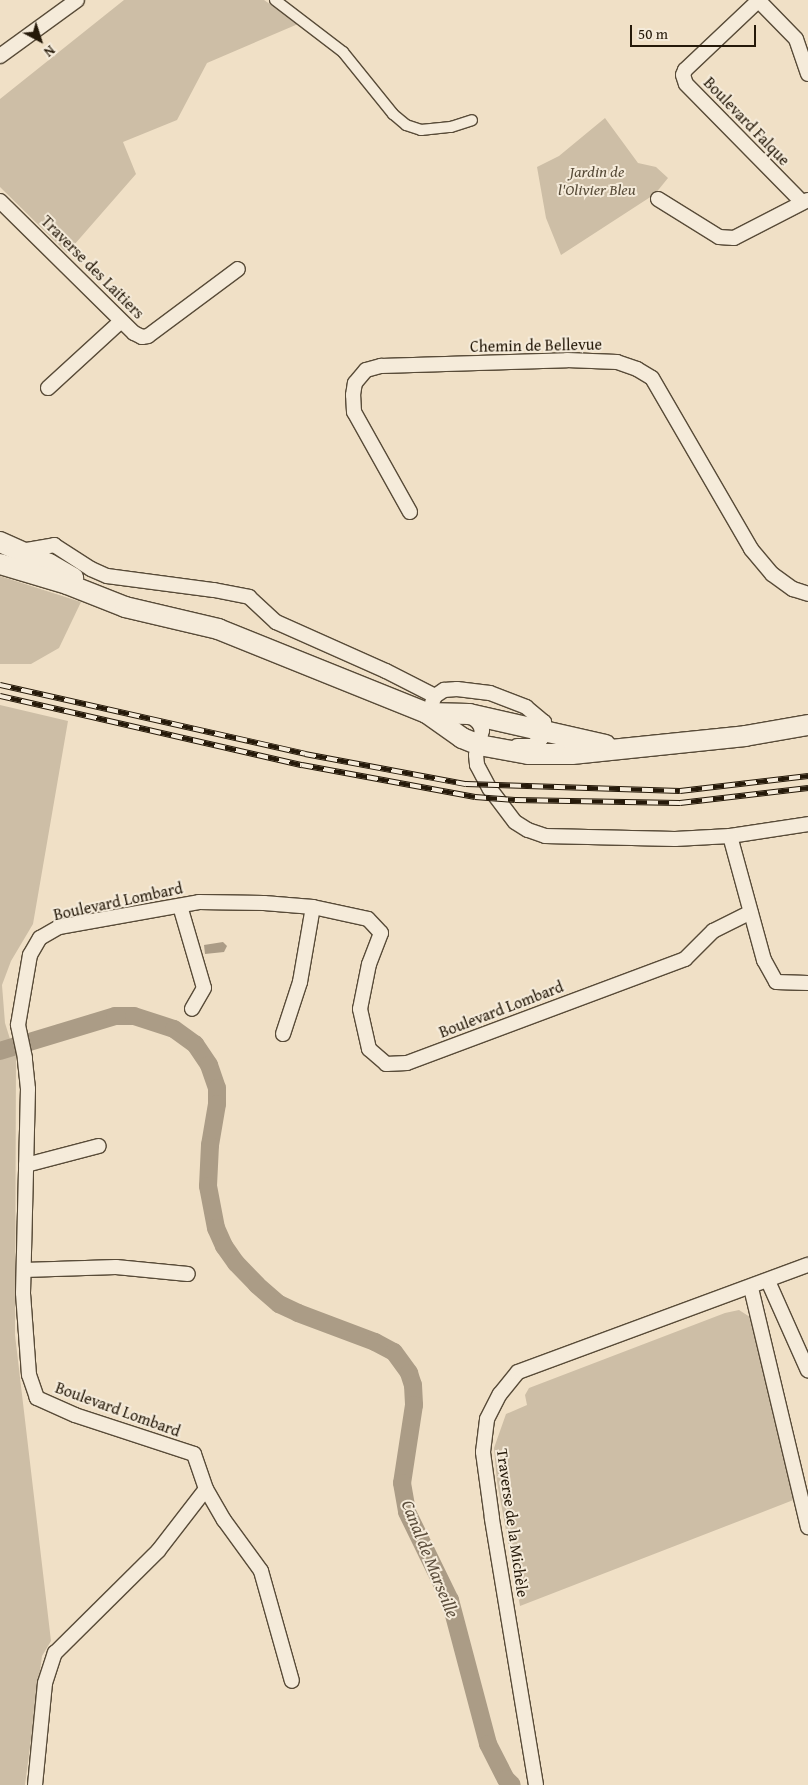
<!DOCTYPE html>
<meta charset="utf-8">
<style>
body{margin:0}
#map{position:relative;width:808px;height:1785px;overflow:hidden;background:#f0e0c6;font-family:"Gentium Book Plus",serif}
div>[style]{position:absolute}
.green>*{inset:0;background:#cdbea6}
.water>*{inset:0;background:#ab9c86}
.canal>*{height:18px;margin:-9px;padding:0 9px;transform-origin:9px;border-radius:9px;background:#ab9c86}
.roads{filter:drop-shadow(1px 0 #584b38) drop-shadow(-1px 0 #584b38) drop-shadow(0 1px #584b38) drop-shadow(0 -1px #584b38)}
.pedestrian>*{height:10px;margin:-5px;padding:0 5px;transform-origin:5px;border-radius:5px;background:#f5ebda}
.minor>*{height:14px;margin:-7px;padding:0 7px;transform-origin:7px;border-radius:7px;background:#f5ebda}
.secondary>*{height:20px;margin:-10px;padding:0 10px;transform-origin:10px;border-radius:10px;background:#f5ebda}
.rail>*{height:5.5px;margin-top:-2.75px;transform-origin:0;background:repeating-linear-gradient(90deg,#f5ebda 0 11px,#251909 0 22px);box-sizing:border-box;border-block:1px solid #251909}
span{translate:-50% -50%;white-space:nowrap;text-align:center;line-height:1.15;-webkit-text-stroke:4px #f5ebda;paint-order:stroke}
.street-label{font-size:16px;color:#251909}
.park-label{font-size:16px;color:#574b38;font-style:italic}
.water-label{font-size:18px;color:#5b4d3b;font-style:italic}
.north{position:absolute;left:15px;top:15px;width:50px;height:50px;-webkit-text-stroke:4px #f5ebda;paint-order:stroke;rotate:140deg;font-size:14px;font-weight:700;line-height:20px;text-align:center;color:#251909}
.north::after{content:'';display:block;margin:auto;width:18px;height:22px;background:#251909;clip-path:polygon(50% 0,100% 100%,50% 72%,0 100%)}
.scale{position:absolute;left:630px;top:25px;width:126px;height:22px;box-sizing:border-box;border:2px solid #251909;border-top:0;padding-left:6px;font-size:15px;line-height:18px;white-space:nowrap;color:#251909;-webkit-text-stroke:4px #f5ebda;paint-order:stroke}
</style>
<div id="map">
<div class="green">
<div style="clip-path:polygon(124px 0,264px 0,298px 24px,207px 63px,177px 120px,123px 142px,136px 174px,67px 253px,0 187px,0 99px)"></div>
<div style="clip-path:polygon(605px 118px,638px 163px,656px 167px,668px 178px,655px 194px,561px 255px,546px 218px,537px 167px,559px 156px)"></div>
<div style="clip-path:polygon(0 576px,81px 602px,59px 648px,31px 664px,0 664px)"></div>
<div style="clip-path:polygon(0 705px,68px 721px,33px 924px,11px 961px,2px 985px,5px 1023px,10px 1039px,0 1042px)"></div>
<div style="clip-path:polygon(16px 1052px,15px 1335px,51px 1641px,42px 1656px,25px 1785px,0 1785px,0 1057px)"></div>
<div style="clip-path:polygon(739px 1310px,750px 1317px,754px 1328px,796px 1499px,520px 1606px,497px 1482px,494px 1448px,506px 1414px,527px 1405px,525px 1395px,529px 1388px,725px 1313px)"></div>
</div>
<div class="water">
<div style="clip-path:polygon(223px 942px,227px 946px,224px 952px,205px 954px,204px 945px)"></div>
<div style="clip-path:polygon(10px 1039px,16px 1052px,0 1057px,0 1042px)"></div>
</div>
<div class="canal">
<div style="left:0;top:1051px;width:120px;rotate:-16.9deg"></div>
<div style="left:115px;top:1016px;width:19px"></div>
<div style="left:134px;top:1016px;width:42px;rotate:18deg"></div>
<div style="left:174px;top:1029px;width:26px;rotate:36deg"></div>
<div style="left:195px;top:1044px;width:25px;rotate:56deg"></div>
<div style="left:209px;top:1065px;width:24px;rotate:71deg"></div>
<div style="left:217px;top:1088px;width:16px;rotate:90deg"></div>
<div style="left:217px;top:1104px;width:42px;rotate:99.7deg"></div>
<div style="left:210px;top:1145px;width:41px;rotate:92.8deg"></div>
<div style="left:208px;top:1186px;width:43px;rotate:79.2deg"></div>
<div style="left:216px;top:1228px;width:20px;rotate:66deg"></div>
<div style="left:224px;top:1246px;width:21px;rotate:55deg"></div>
<div style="left:236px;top:1263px;width:30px;rotate:46deg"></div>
<div style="left:257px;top:1285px;width:29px;rotate:41deg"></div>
<div style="left:279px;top:1304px;width:21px;rotate:25deg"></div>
<div style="left:298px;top:1313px;width:82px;rotate:20.6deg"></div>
<div style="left:375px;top:1342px;width:21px;rotate:28deg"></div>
<div style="left:394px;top:1352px;width:26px;rotate:54deg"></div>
<div style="left:409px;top:1373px;width:13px;rotate:72deg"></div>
<div style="left:413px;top:1385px;width:20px;rotate:87deg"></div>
<div style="left:414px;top:1405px;width:79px;rotate:98.7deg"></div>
<div style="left:402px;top:1483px;width:29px;rotate:80deg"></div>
<div style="left:407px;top:1512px;width:98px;rotate:64deg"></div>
<div style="left:450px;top:1600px;width:149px;rotate:75.2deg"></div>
<div style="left:488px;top:1744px;width:39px;rotate:63deg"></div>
<div style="left:506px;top:1779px;width:8px;rotate:45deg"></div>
</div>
<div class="roads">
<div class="pedestrian">
<div style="left:275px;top:0;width:86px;rotate:37.4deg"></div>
<div style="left:343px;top:52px;width:80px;rotate:51.1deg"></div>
<div style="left:393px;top:114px;width:17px;rotate:40deg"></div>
<div style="left:406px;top:125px;width:16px;rotate:18deg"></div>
<div style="left:421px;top:130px;width:30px;rotate:-6deg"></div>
<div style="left:451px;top:127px;width:22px;rotate:-18deg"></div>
</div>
<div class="minor">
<div style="left:758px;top:0;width:54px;rotate:45.7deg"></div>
<div style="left:796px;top:39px;width:37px;rotate:71deg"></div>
<div style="left:759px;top:0;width:102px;rotate:136.6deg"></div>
<div style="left:685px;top:70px;width:5px;rotate:112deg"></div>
<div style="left:683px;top:75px;width:9px;rotate:72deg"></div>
<div style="left:686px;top:84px;width:165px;rotate:45.5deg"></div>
<div style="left:0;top:56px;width:95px;rotate:-36deg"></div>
<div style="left:658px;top:199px;width:72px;rotate:31.9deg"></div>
<div style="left:719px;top:237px;width:15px;rotate:4deg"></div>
<div style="left:734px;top:238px;width:83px;rotate:-27.2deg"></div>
<div style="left:0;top:201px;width:188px;rotate:44.6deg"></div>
<div style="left:134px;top:333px;width:9px;rotate:27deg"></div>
<div style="left:142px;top:337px;width:6px;rotate:-9deg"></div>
<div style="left:148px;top:336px;width:112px;rotate:-36.7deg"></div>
<div style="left:48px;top:388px;width:99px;rotate:-42.5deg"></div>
<div style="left:410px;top:512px;width:115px;rotate:-119.2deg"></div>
<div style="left:354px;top:412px;width:17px;rotate:-93deg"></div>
<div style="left:353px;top:395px;width:12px;rotate:-81deg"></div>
<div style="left:355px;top:383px;width:17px;rotate:-50deg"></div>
<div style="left:366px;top:370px;width:16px;rotate:-15deg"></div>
<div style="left:381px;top:366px;width:186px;rotate:-1.8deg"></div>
<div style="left:567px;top:360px;width:50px;rotate:2.3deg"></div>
<div style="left:617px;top:362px;width:21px;rotate:19deg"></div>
<div style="left:637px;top:369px;width:17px;rotate:31deg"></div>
<div style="left:652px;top:378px;width:198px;rotate:59.9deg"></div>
<div style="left:751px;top:549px;width:33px;rotate:50deg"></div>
<div style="left:772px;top:574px;width:26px;rotate:36deg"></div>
<div style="left:793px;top:589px;width:16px;rotate:18deg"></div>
<div style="left:21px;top:551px;width:34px;rotate:-10deg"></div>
<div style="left:54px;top:545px;width:44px;rotate:33deg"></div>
<div style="left:91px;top:569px;width:17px;rotate:24deg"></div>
<div style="left:107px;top:576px;width:108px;rotate:7.5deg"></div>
<div style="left:214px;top:590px;width:36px;rotate:11deg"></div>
<div style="left:249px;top:597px;width:37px;rotate:43deg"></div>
<div style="left:276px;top:622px;width:120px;rotate:24deg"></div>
<div style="left:386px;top:671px;width:55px;rotate:27deg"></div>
<div style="left:432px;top:703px;width:8px;rotate:-67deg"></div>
<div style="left:435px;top:696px;width:11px;rotate:-34deg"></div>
<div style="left:444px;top:690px;width:13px;rotate:-4deg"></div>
<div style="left:457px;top:689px;width:33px;rotate:7deg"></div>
<div style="left:490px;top:693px;width:39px;rotate:21deg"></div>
<div style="left:526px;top:707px;width:23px;rotate:40deg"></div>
<div style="left:544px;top:722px;width:9px;rotate:84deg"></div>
<div style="left:545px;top:731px;width:9px;rotate:117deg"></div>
<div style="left:541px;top:739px;width:11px;rotate:142deg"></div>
<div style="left:532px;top:746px;width:15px;rotate:180deg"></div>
<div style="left:469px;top:714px;width:13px;rotate:42deg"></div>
<div style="left:479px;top:723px;width:8px;rotate:67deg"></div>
<div style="left:482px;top:730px;width:26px;rotate:103deg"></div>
<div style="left:476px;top:755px;width:10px;rotate:84deg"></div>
<div style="left:477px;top:765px;width:27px;rotate:62deg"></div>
<div style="left:490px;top:789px;width:41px;rotate:52.9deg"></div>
<div style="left:515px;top:822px;width:15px;rotate:32deg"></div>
<div style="left:528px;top:830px;width:18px;rotate:19deg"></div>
<div style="left:545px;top:836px;width:130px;rotate:1.3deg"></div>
<div style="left:675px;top:839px;width:55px;rotate:-3.1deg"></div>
<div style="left:730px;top:836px;width:79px;rotate:-8.7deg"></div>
<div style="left:730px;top:836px;width:129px;rotate:74.7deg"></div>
<div style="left:764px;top:960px;width:25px;rotate:61deg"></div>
<div style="left:776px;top:982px;width:32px;rotate:2deg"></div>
<div style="left:180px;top:906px;width:85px;rotate:73.7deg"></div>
<div style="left:204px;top:988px;width:24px;rotate:120deg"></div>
<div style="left:283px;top:1034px;width:55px;rotate:-71.9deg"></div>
<div style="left:300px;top:982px;width:76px;rotate:-80.2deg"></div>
<div style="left:26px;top:1165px;width:75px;rotate:-14.6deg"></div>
<div style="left:24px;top:1270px;width:92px;rotate:-1.9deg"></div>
<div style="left:116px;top:1267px;width:72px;rotate:5.6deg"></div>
<div style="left:768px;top:1281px;width:98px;rotate:66deg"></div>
<div style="left:751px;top:1288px;width:246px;rotate:76.6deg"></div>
<div style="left:206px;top:1489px;width:36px;rotate:60deg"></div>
<div style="left:224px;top:1520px;width:63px;rotate:54deg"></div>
<div style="left:261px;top:1571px;width:114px;rotate:74.3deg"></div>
<div style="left:35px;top:1785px;width:102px;rotate:-84.4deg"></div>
<div style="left:45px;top:1683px;width:32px;rotate:-72deg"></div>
<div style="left:55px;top:1653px;width:145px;rotate:-44.7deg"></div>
<div style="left:158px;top:1551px;width:78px;rotate:-52.3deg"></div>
<div style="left:206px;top:1489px;width:37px;rotate:-109deg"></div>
<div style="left:194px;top:1454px;width:125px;rotate:-161.9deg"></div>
<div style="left:75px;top:1415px;width:42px;rotate:-155.9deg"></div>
<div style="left:37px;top:1398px;width:24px;rotate:-109deg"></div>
<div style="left:29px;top:1375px;width:82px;rotate:-94.2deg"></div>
<div style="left:23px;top:1293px;width:204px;rotate:-88.6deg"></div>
<div style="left:28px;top:1089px;width:31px;rotate:-96deg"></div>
<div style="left:25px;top:1058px;width:34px;rotate:-102deg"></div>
<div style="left:18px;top:1025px;width:71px;rotate:-80.3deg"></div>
<div style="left:30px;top:955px;width:20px;rotate:-60deg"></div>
<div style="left:40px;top:938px;width:22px;rotate:-30deg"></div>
<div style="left:59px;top:927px;width:142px;rotate:-10.1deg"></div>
<div style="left:199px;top:902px;width:65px;rotate:0.9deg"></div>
<div style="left:264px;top:903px;width:49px;rotate:4.7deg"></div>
<div style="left:313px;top:907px;width:56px;rotate:12.3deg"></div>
<div style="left:368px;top:919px;width:19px;rotate:47deg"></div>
<div style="left:381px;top:933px;width:33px;rotate:111deg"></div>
<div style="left:369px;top:964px;width:46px;rotate:101.3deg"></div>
<div style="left:360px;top:1009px;width:41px;rotate:77.3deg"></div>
<div style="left:369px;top:1049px;width:23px;rotate:41deg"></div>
<div style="left:386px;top:1064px;width:21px;rotate:-3deg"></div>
<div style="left:407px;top:1063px;width:297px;rotate:-20.5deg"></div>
<div style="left:685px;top:959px;width:40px;rotate:-45deg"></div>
<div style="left:713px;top:931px;width:42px;rotate:-26.6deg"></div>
<div style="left:536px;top:1785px;width:271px;rotate:-99.4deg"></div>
<div style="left:492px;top:1518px;width:67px;rotate:-97.8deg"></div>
<div style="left:483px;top:1452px;width:33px;rotate:-83deg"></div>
<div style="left:487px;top:1419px;width:28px;rotate:-63deg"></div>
<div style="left:500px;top:1394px;width:28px;rotate:-51deg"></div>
<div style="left:518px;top:1372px;width:309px;rotate:-20.3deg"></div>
</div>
<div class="secondary">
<div style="left:0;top:542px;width:54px;rotate:24.2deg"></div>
<div style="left:49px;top:564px;width:28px;rotate:30deg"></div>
<div style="left:0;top:564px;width:70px;rotate:16.6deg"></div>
<div style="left:67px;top:584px;width:62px;rotate:21.6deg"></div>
<div style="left:125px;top:607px;width:96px;rotate:13.3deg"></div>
<div style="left:218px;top:629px;width:225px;rotate:21.9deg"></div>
<div style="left:427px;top:713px;width:43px;rotate:35.5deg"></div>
<div style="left:462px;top:738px;width:18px;rotate:22deg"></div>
<div style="left:479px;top:745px;width:50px;rotate:10.4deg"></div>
<div style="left:528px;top:754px;width:44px"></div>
<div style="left:572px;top:754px;width:174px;rotate:-5.9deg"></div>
<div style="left:745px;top:736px;width:64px;rotate:-9.9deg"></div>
<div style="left:427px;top:713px;width:42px;rotate:1.4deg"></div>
<div style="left:469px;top:714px;width:140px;rotate:12.8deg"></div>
</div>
</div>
<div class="rail">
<div style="left:0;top:685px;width:313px;rotate:12.7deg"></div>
<div style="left:305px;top:754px;width:164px;rotate:10.6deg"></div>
<div style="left:466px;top:784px;width:214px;rotate:1.9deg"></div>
<div style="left:680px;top:791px;width:129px;rotate:-6.7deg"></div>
<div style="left:0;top:696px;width:310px;rotate:12.9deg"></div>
<div style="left:302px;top:765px;width:176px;rotate:10.5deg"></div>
<div style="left:475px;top:797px;width:40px;rotate:4.3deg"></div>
<div style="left:515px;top:800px;width:165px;rotate:1deg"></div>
<div style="left:680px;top:803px;width:129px;rotate:-6.7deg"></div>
</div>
<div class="street-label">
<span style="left:747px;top:121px;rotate:46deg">Boulevard Falque</span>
<span style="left:93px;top:267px;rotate:45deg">Traverse des Laitiers</span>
<span style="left:536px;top:345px;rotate:-1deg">Chemin de Bellevue</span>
<span style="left:118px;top:901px;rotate:-12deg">Boulevard Lombard</span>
<span style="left:501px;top:1009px;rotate:-21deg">Boulevard Lombard</span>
<span style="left:118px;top:1409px;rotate:20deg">Boulevard Lombard</span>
<span style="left:513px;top:1523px;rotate:82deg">Traverse de la Michèle</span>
</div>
<div class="park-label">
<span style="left:597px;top:180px">Jardin de<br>l'Olivier Bleu</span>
</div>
<div class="water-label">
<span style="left:430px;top:1559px;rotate:68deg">Canal de Marseille</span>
</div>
<div class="north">N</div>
<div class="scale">50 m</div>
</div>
